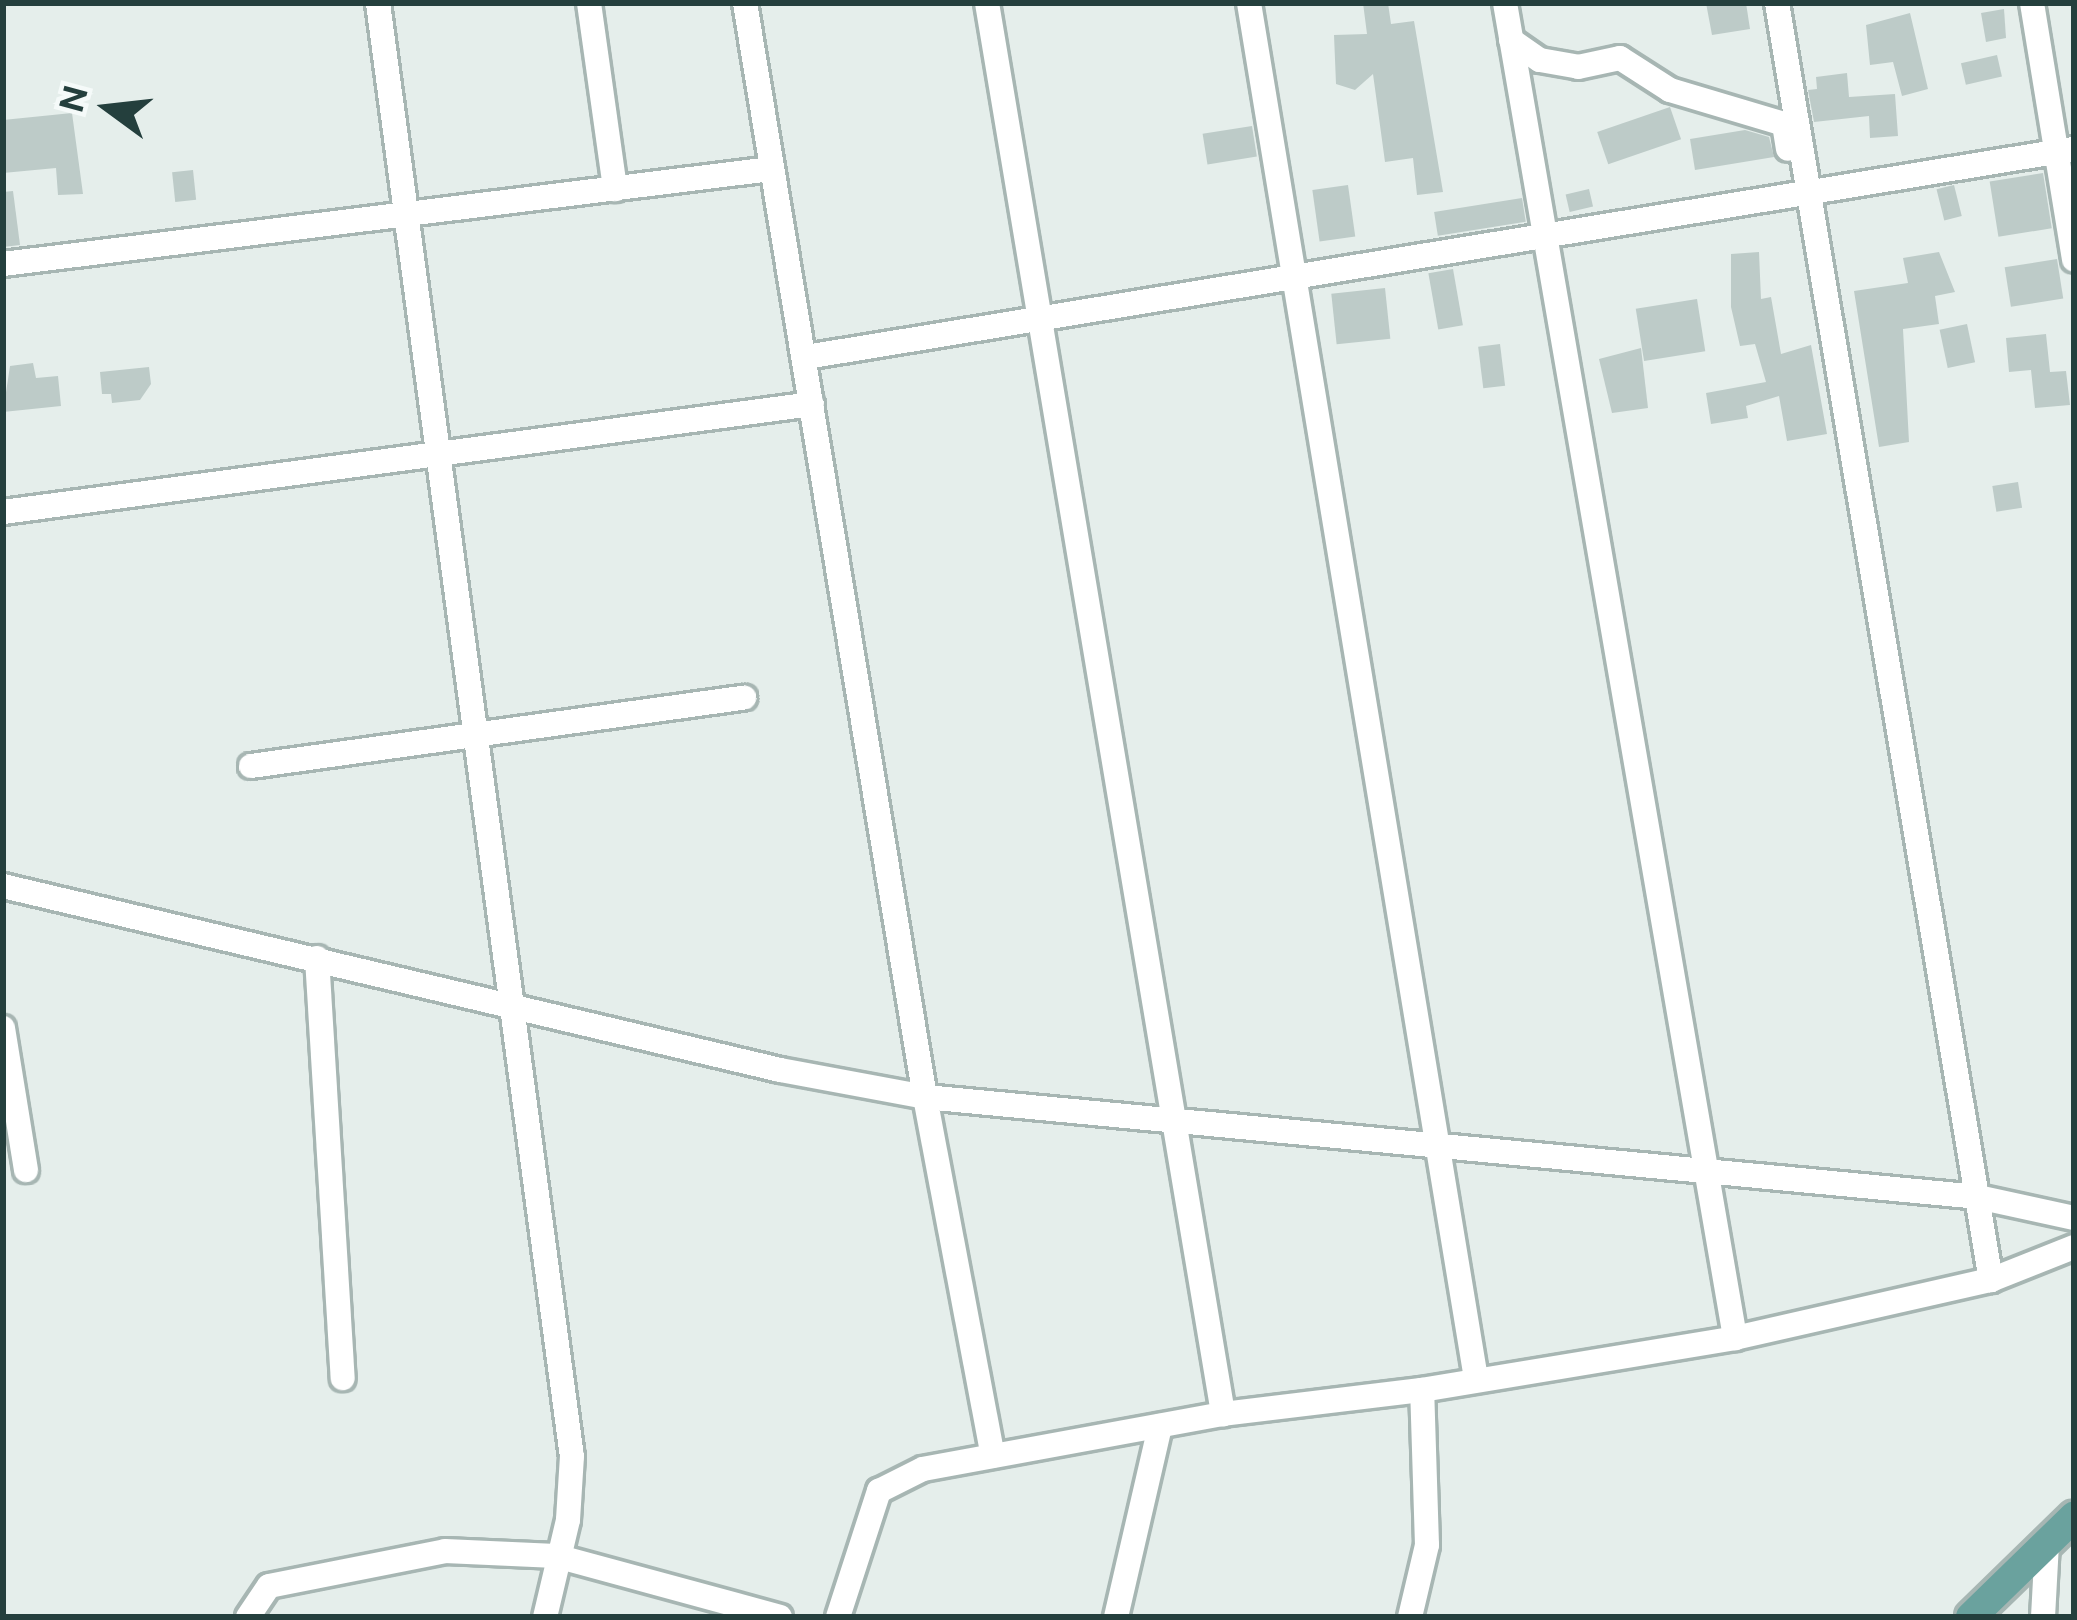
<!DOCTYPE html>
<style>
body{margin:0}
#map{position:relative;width:2077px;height:1620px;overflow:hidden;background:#e5eeeb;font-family:"Public Sans",sans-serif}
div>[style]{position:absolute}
.building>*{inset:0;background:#bdcbc8;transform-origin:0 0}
.roads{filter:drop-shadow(3px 0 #a7b6b3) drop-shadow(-3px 0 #a7b6b3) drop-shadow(0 3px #a7b6b3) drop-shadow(0 -3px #a7b6b3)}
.minor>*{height:24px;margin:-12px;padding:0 12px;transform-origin:12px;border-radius:12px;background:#fff}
.major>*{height:30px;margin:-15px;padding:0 15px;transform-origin:15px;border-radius:15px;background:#6aa29e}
span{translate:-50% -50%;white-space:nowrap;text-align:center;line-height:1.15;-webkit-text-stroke:9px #f5faf9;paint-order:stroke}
.frame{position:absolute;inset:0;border:6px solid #243f3d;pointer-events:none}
.north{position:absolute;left:48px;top:48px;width:120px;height:120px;-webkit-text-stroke:9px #f5faf9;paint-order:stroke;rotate:285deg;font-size:33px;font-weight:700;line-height:48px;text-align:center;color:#243f3d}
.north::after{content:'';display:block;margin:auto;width:42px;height:54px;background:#243f3d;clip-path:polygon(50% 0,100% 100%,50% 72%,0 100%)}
</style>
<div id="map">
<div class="building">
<div style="clip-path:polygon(1363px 3px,1388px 3px,1391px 24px,1414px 21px,1443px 192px,1417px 195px,1413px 158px,1385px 162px,1373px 74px,1355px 90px,1336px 84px,1334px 35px,1367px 34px)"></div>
<div style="clip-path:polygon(1706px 3px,1746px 3px,1750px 29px,1712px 35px)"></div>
<div style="clip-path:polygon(2004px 9px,2006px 38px,1986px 42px,1981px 13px)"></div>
<div style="clip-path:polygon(1910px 13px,1928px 89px,1902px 96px,1893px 62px,1870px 65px,1866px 25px)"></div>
<div style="left:1997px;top:55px;width:22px;height:37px;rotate:77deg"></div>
<div style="clip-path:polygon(1847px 73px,1849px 97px,1895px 94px,1898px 136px,1870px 138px,1869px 116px,1814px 122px,1808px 90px,1817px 89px,1816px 77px)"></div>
<div style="left:1670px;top:107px;width:34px;height:77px;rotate:71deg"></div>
<div style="clip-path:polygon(72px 113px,83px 194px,58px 195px,56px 168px,3px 173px,3px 120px)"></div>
<div style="left:1252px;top:126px;width:31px;height:50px;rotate:81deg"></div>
<div style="clip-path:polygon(1745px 130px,1769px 137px,1774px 157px,1695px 170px,1690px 139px)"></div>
<div style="left:193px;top:170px;width:30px;height:21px;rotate:84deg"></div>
<div style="left:2043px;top:173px;width:56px;height:54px;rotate:81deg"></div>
<div style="left:1348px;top:185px;width:52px;height:36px;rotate:82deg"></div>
<div style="left:1954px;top:185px;width:32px;height:18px;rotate:76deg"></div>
<div style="left:1589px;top:189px;width:18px;height:24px;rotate:77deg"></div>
<div style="clip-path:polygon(13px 191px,20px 245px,3px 247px,3px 192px)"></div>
<div style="left:1522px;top:198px;width:24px;height:89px;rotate:81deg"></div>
<div style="clip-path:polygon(1759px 252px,1761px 299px,1771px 297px,1781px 354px,1811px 345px,1827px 434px,1787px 441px,1779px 396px,1746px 406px,1748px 418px,1711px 424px,1706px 393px,1766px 382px,1755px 344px,1740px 346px,1731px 307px,1731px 254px)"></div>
<div style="clip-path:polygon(1939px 252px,1955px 292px,1935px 296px,1939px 324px,1903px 329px,1909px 442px,1879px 447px,1854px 291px,1908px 283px,1903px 258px)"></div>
<div style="left:2057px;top:259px;width:40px;height:53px;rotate:81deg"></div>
<div style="left:1453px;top:269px;width:57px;height:25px;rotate:80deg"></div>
<div style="left:1385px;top:288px;width:51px;height:54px;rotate:84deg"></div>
<div style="left:1697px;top:299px;width:53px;height:62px;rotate:81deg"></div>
<div style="left:1967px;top:324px;width:39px;height:28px;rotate:78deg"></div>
<div style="clip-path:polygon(2046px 334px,2050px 372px,2066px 371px,2070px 405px,2035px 408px,2031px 370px,2009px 372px,2006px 338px)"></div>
<div style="left:1500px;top:344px;width:42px;height:22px;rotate:83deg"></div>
<div style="clip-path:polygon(1641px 348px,1648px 408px,1612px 413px,1599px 359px)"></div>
<div style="clip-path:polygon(33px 363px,36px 378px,58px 376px,61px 406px,3px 412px,10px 366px)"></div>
<div style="clip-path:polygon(149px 367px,151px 384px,140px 400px,112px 403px,111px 394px,102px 394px,100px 372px)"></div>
<div style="left:2018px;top:482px;width:26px;height:26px;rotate:81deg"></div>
</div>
<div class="roads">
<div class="minor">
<div style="left:378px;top:3px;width:1466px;rotate:82.4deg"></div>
<div style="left:572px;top:1456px;width:64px;rotate:93.6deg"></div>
<div style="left:568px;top:1520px;width:100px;rotate:103.3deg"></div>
<div style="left:589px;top:3px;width:188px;rotate:82deg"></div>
<div style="left:745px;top:3px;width:1109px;rotate:80.66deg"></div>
<div style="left:925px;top:1097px;width:365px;rotate:79.3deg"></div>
<div style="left:987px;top:3px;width:1431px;rotate:80.5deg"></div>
<div style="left:1249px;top:3px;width:1395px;rotate:80.63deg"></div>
<div style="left:1505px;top:3px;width:1355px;rotate:80.22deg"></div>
<div style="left:1777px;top:3px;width:1295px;rotate:80.49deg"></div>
<div style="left:2032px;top:3px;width:260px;rotate:80.7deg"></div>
<div style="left:1511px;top:40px;width:35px;rotate:35deg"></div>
<div style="left:1540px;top:60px;width:39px;rotate:10deg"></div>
<div style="left:1578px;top:67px;width:43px;rotate:-12.1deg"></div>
<div style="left:1620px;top:58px;width:59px;rotate:32.6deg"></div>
<div style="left:1670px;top:90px;width:119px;rotate:16.6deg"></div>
<div style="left:1784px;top:124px;width:25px;rotate:81deg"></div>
<div style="left:3px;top:264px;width:774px;rotate:-7.05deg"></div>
<div style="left:806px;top:357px;width:1285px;rotate:-9.32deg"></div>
<div style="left:3px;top:512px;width:816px;rotate:-7.6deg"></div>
<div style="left:251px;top:766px;width:498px;rotate:-7.9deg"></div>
<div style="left:3px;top:886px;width:798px;rotate:13.32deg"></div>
<div style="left:780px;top:1070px;width:147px;rotate:10.5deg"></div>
<div style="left:925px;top:1097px;width:1058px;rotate:5.42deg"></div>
<div style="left:1978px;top:1197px;width:98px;rotate:12.3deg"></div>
<div style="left:317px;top:958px;width:421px;rotate:86.5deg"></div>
<div style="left:3px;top:1028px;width:144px;rotate:80.8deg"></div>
<div style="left:248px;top:1617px;width:37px;rotate:-56deg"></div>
<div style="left:269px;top:1586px;width:179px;rotate:-11.2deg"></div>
<div style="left:445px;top:1551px;width:111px;rotate:2.6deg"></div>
<div style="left:556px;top:1556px;width:232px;rotate:15.2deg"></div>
<div style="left:838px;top:1617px;width:133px;rotate:-72deg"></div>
<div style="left:879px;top:1491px;width:49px;rotate:-26.6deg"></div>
<div style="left:923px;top:1469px;width:305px;rotate:-10.4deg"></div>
<div style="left:1223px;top:1414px;width:200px;rotate:-6.9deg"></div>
<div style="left:1422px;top:1390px;width:317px;rotate:-9.4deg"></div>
<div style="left:1735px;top:1338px;width:262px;rotate:-12.8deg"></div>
<div style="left:1991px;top:1280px;width:89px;rotate:-21.7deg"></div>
<div style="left:1116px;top:1617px;width:196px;rotate:-77deg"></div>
<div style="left:1410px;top:1617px;width:74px;rotate:-76.7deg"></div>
<div style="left:1427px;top:1545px;width:155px;rotate:-91.8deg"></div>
<div style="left:2043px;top:1617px;width:73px;rotate:-86.9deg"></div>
</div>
<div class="major">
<div style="left:1971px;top:1617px;width:144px;rotate:-44.2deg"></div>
</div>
</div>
<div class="frame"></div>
<div class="north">N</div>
</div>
